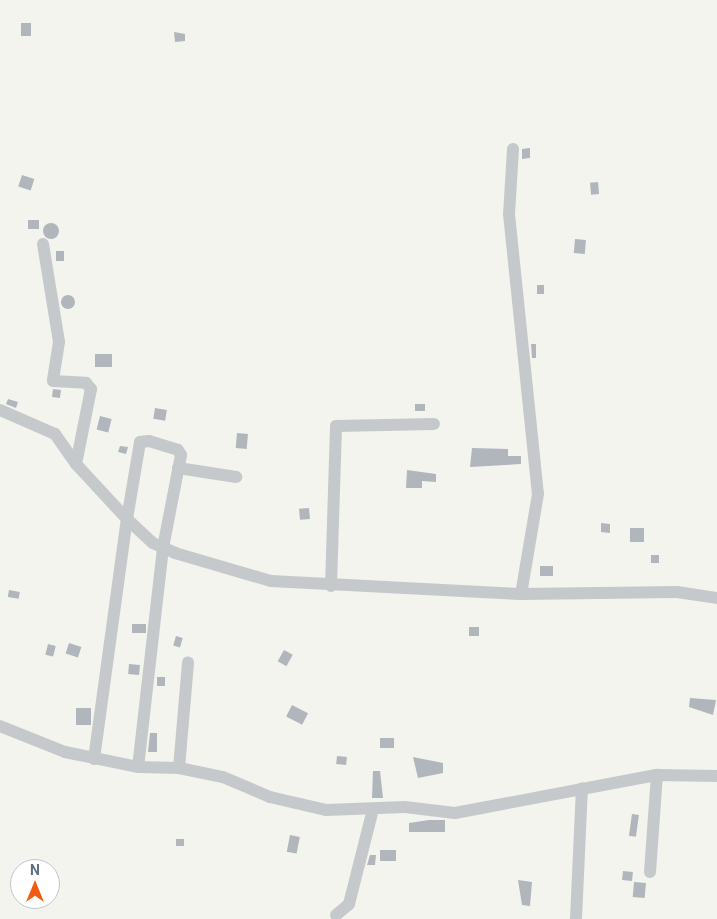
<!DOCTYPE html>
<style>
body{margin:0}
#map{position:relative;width:717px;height:919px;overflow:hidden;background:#f4f4ef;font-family:Roboto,sans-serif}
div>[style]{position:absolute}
.building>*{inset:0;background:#b0b6bc;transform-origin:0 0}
.round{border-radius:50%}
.minor>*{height:12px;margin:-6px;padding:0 6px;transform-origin:6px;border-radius:6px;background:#c6c9cc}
span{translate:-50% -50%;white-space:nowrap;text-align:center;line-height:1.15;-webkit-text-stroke:5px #fff;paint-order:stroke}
.north{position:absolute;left:10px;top:859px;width:50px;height:50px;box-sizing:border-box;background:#fff;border:1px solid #bfc6cd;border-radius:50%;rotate:0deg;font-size:14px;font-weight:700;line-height:20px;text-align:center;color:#607083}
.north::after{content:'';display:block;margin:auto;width:18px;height:22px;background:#f15c13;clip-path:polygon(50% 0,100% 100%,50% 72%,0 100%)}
</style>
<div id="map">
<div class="building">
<div style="left:21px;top:23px;width:10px;height:13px"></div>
<div style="clip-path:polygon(174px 32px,185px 34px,185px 41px,175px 42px)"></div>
<div style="clip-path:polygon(530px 148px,530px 158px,522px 159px,522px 149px)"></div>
<div style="left:22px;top:175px;width:13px;height:12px;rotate:18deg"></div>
<div style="left:598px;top:182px;width:12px;height:8px;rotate:85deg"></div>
<div style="left:28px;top:220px;width:11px;height:9px"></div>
<div class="round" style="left:43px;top:223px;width:16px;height:16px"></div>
<div style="left:575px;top:239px;width:11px;height:14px;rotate:5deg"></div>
<div style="left:56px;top:251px;width:8px;height:10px"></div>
<div style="left:537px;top:285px;width:7px;height:9px"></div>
<div class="round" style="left:61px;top:295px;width:14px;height:14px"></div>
<div style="clip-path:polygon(531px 344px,536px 344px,536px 358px,532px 358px)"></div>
<div style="left:112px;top:354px;width:13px;height:17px;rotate:90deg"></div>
<div style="left:53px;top:389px;width:8px;height:8px;rotate:7deg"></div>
<div style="clip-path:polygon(8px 399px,18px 402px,16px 408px,6px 404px)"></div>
<div style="left:415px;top:404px;width:10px;height:7px"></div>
<div style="left:155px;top:408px;width:12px;height:11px;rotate:9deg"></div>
<div style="left:100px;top:416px;width:12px;height:14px;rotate:14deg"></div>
<div style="left:237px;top:433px;width:11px;height:15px;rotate:5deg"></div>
<div style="clip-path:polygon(120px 446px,128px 447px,126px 454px,118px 452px)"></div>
<div style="clip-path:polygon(472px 448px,508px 449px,508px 456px,521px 456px,521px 464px,470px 467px)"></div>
<div style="clip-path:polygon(407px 470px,436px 474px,436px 482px,422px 481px,422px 488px,406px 488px)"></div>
<div style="left:309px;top:508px;width:11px;height:10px;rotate:85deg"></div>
<div style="clip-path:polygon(601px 523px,610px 524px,610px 533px,601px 532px)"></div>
<div style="left:644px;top:528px;width:14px;height:14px;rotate:90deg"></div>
<div style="left:651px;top:555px;width:8px;height:8px"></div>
<div style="left:540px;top:566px;width:13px;height:10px"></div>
<div style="left:9px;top:590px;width:11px;height:7px;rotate:10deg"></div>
<div style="left:132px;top:624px;width:14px;height:9px"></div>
<div style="left:469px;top:627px;width:10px;height:9px"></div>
<div style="left:176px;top:636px;width:7px;height:10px;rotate:16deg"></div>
<div style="left:69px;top:643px;width:13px;height:11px;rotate:18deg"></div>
<div style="left:48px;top:644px;width:8px;height:11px;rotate:14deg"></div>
<div style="left:284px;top:650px;width:10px;height:13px;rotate:29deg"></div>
<div style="left:129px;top:664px;width:11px;height:10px;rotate:5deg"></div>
<div style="left:157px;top:677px;width:8px;height:9px"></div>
<div style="clip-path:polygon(690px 698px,716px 700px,713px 715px,689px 707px)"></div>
<div style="left:292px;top:705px;width:18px;height:13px;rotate:27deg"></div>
<div style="left:76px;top:708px;width:15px;height:17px"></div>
<div style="clip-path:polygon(150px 733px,157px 733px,157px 752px,148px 752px)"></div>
<div style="left:380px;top:738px;width:14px;height:10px"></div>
<div style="left:337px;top:756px;width:10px;height:8px;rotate:6deg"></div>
<div style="clip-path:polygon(413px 757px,443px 763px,443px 773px,418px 778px)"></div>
<div style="clip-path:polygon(373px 771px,380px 771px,383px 798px,372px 798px)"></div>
<div style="left:632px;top:814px;width:7px;height:22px;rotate:8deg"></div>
<div style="clip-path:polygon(429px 820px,445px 820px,445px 832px,409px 832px,409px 823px)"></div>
<div style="left:290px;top:835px;width:10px;height:17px;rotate:11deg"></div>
<div style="left:176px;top:839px;width:8px;height:7px"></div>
<div style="left:380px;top:850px;width:16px;height:11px"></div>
<div style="clip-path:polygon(370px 855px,376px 855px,375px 865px,367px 865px)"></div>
<div style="left:623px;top:871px;width:10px;height:9px;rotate:6deg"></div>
<div style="clip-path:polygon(518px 880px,532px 882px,530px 906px,522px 905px)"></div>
<div style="left:634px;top:882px;width:12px;height:15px;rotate:5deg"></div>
</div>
<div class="minor">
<div style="left:513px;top:149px;width:65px;rotate:93.5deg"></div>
<div style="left:509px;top:214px;width:281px;rotate:84.1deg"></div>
<div style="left:538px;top:494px;width:101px;rotate:99.6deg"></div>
<div style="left:521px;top:594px;width:156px;rotate:-0.7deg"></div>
<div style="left:677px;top:592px;width:40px;rotate:8.5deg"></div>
<div style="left:43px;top:244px;width:99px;rotate:80.7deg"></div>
<div style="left:59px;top:342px;width:39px;rotate:99deg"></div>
<div style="left:53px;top:381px;width:33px;rotate:3deg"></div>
<div style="left:86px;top:383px;width:8px;rotate:50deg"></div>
<div style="left:91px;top:389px;width:76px;rotate:101.3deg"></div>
<div style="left:0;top:410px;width:60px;rotate:23.6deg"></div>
<div style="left:55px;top:434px;width:37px;rotate:55deg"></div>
<div style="left:76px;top:464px;width:75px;rotate:47.2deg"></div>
<div style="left:127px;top:519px;width:35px;rotate:43deg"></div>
<div style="left:153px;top:543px;width:24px;rotate:24deg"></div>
<div style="left:175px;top:553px;width:100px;rotate:16.3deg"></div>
<div style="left:271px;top:581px;width:250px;rotate:3deg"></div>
<div style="left:178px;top:468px;width:59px;rotate:8.8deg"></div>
<div style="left:331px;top:586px;width:160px;rotate:-88.2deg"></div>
<div style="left:336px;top:426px;width:98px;rotate:-1.2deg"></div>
<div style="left:0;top:726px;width:70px;rotate:21.8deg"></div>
<div style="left:65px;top:752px;width:75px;rotate:11.6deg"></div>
<div style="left:138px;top:767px;width:41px;rotate:1.4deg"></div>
<div style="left:179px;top:768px;width:45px;rotate:11.6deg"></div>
<div style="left:223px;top:777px;width:51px;rotate:23.1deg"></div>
<div style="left:270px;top:797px;width:57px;rotate:13.1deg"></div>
<div style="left:326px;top:810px;width:79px;rotate:-2.2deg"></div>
<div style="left:405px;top:807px;width:50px;rotate:6.8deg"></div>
<div style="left:455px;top:813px;width:206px;rotate:-10.7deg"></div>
<div style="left:657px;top:775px;width:60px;rotate:1deg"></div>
<div style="left:94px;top:759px;width:242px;rotate:-82.2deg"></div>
<div style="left:127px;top:519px;width:78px;rotate:-80.4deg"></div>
<div style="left:140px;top:442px;width:9px;rotate:-6deg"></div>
<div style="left:149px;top:441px;width:30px;rotate:17deg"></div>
<div style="left:178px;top:450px;width:6px;rotate:59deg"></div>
<div style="left:181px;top:455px;width:95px;rotate:101deg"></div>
<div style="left:163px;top:548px;width:220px;rotate:96.5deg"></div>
<div style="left:179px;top:768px;width:106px;rotate:-85.1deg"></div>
<div style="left:650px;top:872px;width:97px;rotate:-85.9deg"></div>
<div style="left:336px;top:915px;width:17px;rotate:-40deg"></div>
<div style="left:349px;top:904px;width:98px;rotate:-75.8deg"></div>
<div style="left:576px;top:919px;width:131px;rotate:-87.4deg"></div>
</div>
<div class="north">N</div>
</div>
